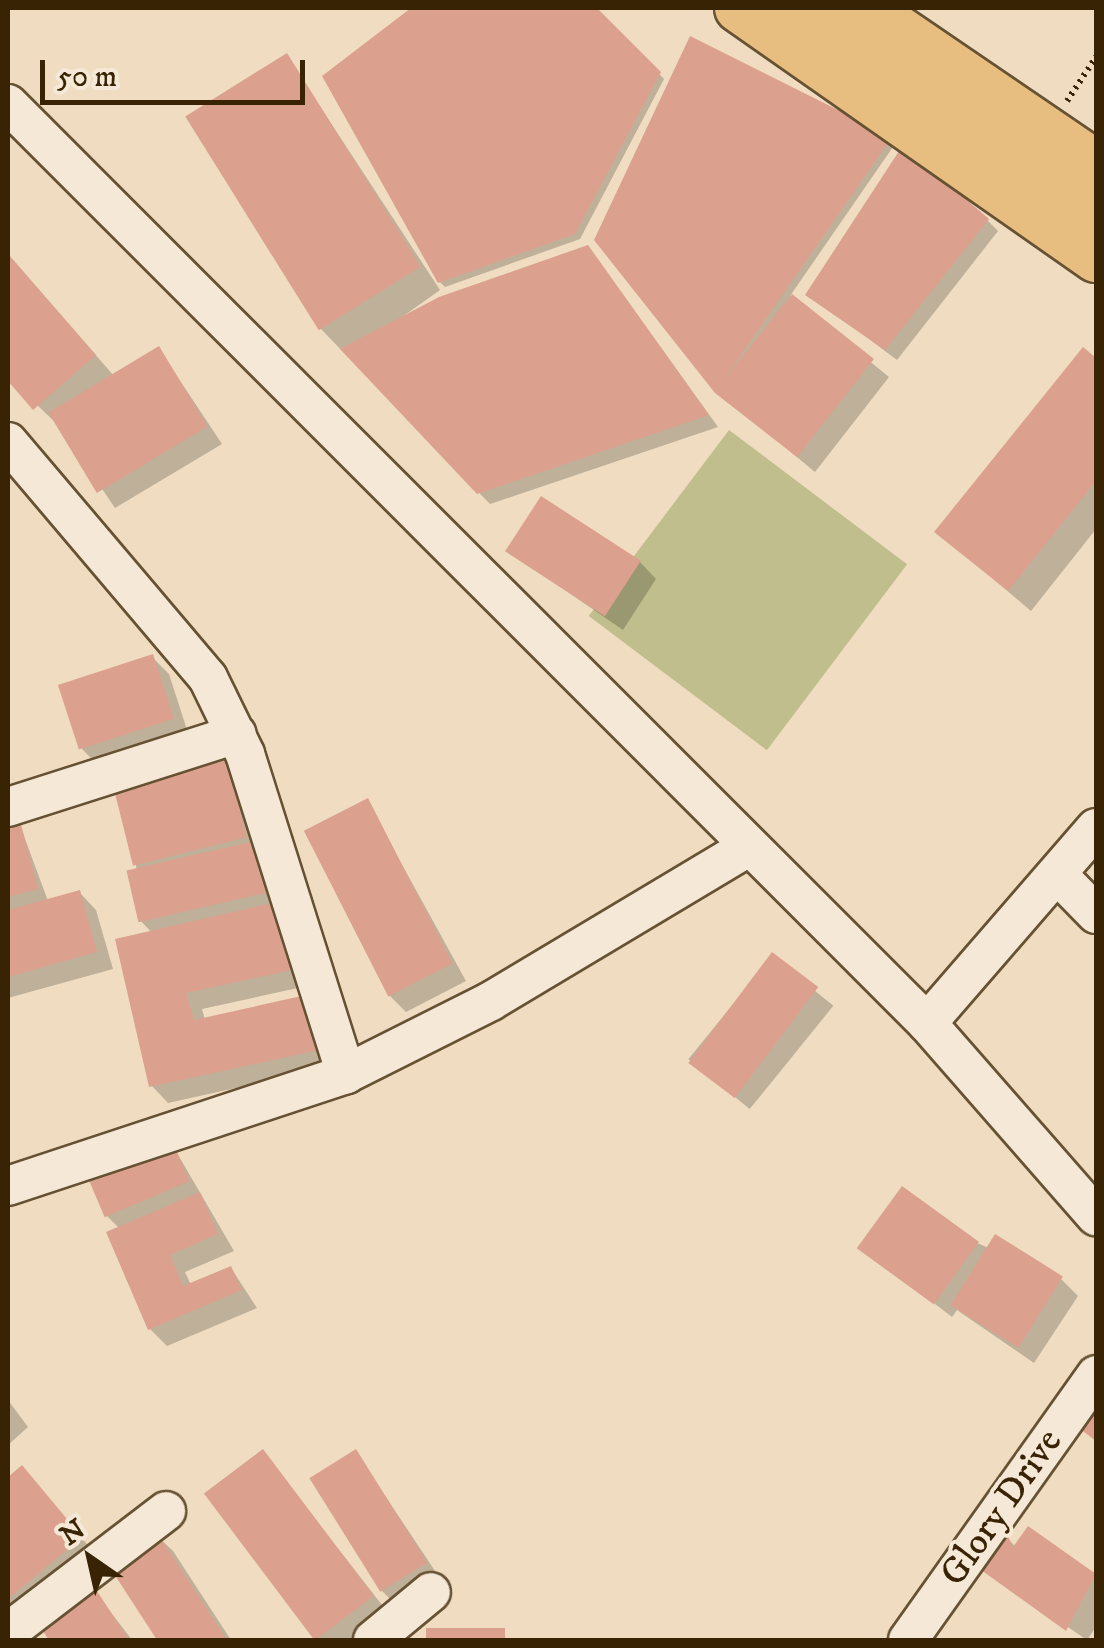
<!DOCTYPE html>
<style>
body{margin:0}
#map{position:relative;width:1104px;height:1648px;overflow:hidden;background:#efdcc1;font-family:"IM FELL DW Pica",serif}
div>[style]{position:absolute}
.green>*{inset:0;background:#c1be8d;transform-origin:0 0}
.shadow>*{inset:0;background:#0003;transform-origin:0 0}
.building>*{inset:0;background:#dba18e;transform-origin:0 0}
.path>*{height:6px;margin-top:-3px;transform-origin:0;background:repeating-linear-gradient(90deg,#382404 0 2.5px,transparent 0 7.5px)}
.roads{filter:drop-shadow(2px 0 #665233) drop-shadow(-2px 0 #665233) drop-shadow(0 2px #665233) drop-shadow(0 -2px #665233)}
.minor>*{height:38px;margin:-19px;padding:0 19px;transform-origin:19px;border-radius:19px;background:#f5e8d7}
.major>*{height:48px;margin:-24px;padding:0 24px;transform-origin:24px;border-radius:24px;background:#e8be80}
span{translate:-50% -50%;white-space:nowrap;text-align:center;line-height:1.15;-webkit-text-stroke:8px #f5e8d7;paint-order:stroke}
.street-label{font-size:38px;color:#382404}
.frame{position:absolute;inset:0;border:10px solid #382404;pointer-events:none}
.north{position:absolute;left:40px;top:1508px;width:100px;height:100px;-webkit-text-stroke:8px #f5e8d7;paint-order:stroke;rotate:326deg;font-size:28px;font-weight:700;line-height:40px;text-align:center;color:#382404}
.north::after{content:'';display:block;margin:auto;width:35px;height:45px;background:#382404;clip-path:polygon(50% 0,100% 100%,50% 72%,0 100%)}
.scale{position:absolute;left:40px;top:60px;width:265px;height:45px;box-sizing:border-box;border:5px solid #382404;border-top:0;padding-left:12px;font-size:30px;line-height:35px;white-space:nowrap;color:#382404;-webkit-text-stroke:8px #f5e8d7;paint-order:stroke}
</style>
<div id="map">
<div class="green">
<div style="left:729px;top:430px;width:223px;height:233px;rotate:37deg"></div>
</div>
<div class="shadow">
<div style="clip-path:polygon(415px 8px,594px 8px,664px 79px,580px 239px,445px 287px,436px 278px,325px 76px)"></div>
<div style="clip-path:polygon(691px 39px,895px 144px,790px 296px,889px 377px,815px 472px,717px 391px)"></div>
<div style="clip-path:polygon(287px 56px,440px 290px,388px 327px,598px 260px,718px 427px,490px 504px,320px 328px)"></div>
<div style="clip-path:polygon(987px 220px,998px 231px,897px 360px,809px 294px)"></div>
<div style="clip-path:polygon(8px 254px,114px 376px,159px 349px,222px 444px,115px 508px,60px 427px,8px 377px)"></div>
<div style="clip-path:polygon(1083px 350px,1096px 361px,1096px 529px,1031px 611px,938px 532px)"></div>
<div style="clip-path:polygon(508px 551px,640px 562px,656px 579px,623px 630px)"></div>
<div style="clip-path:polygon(152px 657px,169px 674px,189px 736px,99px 766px,82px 749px)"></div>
<div style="clip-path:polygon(224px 754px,241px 771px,307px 986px,202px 1009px,205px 1020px,306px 997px,334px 1066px,168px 1103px,152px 1086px,152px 933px,140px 920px,136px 865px)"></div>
<div style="clip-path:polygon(367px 801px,466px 981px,406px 1012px,389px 995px)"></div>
<div style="clip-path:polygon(18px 820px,48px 901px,80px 893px,96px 910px,113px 969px,8px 998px,8px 823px)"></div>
<div style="left:772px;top:956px;width:79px;height:133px;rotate:39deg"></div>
<div style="clip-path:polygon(170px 1141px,234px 1251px,185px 1272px,191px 1285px,231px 1268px,257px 1308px,167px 1346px,150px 1329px,120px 1229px,106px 1215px)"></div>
<div style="clip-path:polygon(977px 1243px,1061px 1279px,1078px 1296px,1034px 1363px,957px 1310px,952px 1317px,861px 1247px)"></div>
<div style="clip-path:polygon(8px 1400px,28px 1427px,8px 1445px)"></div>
<div style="clip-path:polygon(263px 1452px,389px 1614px,354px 1640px,318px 1640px,207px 1494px)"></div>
<div style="clip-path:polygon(356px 1452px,441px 1580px,398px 1607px,381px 1590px)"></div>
<div style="clip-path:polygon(22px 1468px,97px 1556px,23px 1616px,8px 1601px,8px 1480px)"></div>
<div style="clip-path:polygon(1029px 1530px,1096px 1578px,1096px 1627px,1087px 1640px,984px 1570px,1007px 1538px,1016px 1547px)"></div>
<div style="clip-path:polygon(156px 1535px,173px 1551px,231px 1640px,159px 1640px,110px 1564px)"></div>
<div style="clip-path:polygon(93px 1589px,132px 1640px,52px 1640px,40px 1623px)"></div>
<div style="left:428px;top:1630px;width:76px;height:10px"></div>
</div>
<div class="building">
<div style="clip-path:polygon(411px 8px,597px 8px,661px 72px,575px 234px,438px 283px,322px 76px)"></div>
<div style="clip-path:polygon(690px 36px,892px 137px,722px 382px,792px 294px,874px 359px,797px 457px,715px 393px,594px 240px)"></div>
<div style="left:287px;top:53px;width:252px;height:120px;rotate:58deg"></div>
<div style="clip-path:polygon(903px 145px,989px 219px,885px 350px,805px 295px)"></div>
<div style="clip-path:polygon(588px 245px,709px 415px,477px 494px,340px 349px,439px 297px)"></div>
<div style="clip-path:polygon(8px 254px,96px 355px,33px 410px,8px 381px)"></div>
<div style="left:159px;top:346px;width:94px;height:129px;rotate:59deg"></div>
<div style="clip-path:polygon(1083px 347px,1096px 358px,1096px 481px,1008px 591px,934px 532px)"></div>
<div style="left:541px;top:496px;width:119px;height:66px;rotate:33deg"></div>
<div style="left:153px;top:654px;width:68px;height:100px;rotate:72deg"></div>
<div style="left:225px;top:751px;width:89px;height:117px;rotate:76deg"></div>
<div style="left:368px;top:798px;width:186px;height:72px;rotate:63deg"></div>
<div style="clip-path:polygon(19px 817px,38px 889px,8px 897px,8px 820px)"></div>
<div style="left:259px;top:840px;width:53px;height:136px;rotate:77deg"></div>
<div style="clip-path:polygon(80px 890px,97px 952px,8px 977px,8px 910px)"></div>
<div style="clip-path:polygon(277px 902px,292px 970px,186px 993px,194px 1020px,306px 995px,319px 1050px,149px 1087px,115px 939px)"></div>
<div style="left:772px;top:952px;width:58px;height:139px;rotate:37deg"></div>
<div style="left:171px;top:1138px;width:47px;height:92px;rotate:67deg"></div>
<div style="left:902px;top:1186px;width:95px;height:77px;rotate:36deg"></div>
<div style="clip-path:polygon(200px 1192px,218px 1234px,170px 1255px,183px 1286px,231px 1266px,242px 1290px,148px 1330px,106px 1232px)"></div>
<div style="left:995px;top:1234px;width:80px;height:84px;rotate:32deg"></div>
<div style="clip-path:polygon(1096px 1387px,1096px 1441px,1071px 1422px)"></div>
<div style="left:263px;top:1449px;width:184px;height:74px;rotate:53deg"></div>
<div style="left:356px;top:1449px;width:134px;height:55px;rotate:58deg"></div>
<div style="clip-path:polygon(22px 1465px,82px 1537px,8px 1599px,8px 1477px)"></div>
<div style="clip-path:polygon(1028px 1526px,1096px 1574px,1066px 1631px,981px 1570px,1007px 1534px,1013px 1547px)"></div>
<div style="clip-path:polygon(156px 1531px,227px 1640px,157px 1640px,107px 1563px)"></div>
<div style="clip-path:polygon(93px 1585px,129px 1640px,49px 1640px,37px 1622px)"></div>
<div style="left:426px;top:1628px;width:79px;height:12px"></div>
</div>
<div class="path">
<div style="left:1067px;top:101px;width:53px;rotate:-56.6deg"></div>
</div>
<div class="roads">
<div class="minor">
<div style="left:8px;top:104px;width:1300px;rotate:45deg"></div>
<div style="left:927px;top:1023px;width:257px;rotate:48.8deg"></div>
<div style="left:8px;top:442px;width:309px;rotate:49.7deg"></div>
<div style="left:208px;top:678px;width:85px;rotate:64deg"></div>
<div style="left:245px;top:754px;width:336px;rotate:72.5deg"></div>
<div style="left:8px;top:807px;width:240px;rotate:-17.7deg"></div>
<div style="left:1057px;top:874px;width:56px;rotate:45.7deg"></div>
<div style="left:927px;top:1023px;width:258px;rotate:-49.1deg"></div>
<div style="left:8px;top:1186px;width:356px;rotate:-18.3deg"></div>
<div style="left:346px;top:1074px;width:162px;rotate:-26.7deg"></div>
<div style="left:491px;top:1001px;width:300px;rotate:-30.9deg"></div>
<div style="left:8px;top:1632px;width:199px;rotate:-37.4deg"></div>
<div style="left:373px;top:1640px;width:75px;rotate:-39.6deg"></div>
<div style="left:908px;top:1640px;width:325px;rotate:-54.6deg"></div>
</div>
<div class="major">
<div style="left:739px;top:8px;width:436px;rotate:35deg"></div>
<div style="left:800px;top:8px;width:363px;rotate:35.4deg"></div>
<div style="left:866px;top:8px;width:278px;rotate:34.3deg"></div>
</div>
</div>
<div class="street-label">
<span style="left:1002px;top:1508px;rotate:-55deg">Glory Drive</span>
</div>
<div class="frame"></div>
<div class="north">N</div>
<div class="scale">50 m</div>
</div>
